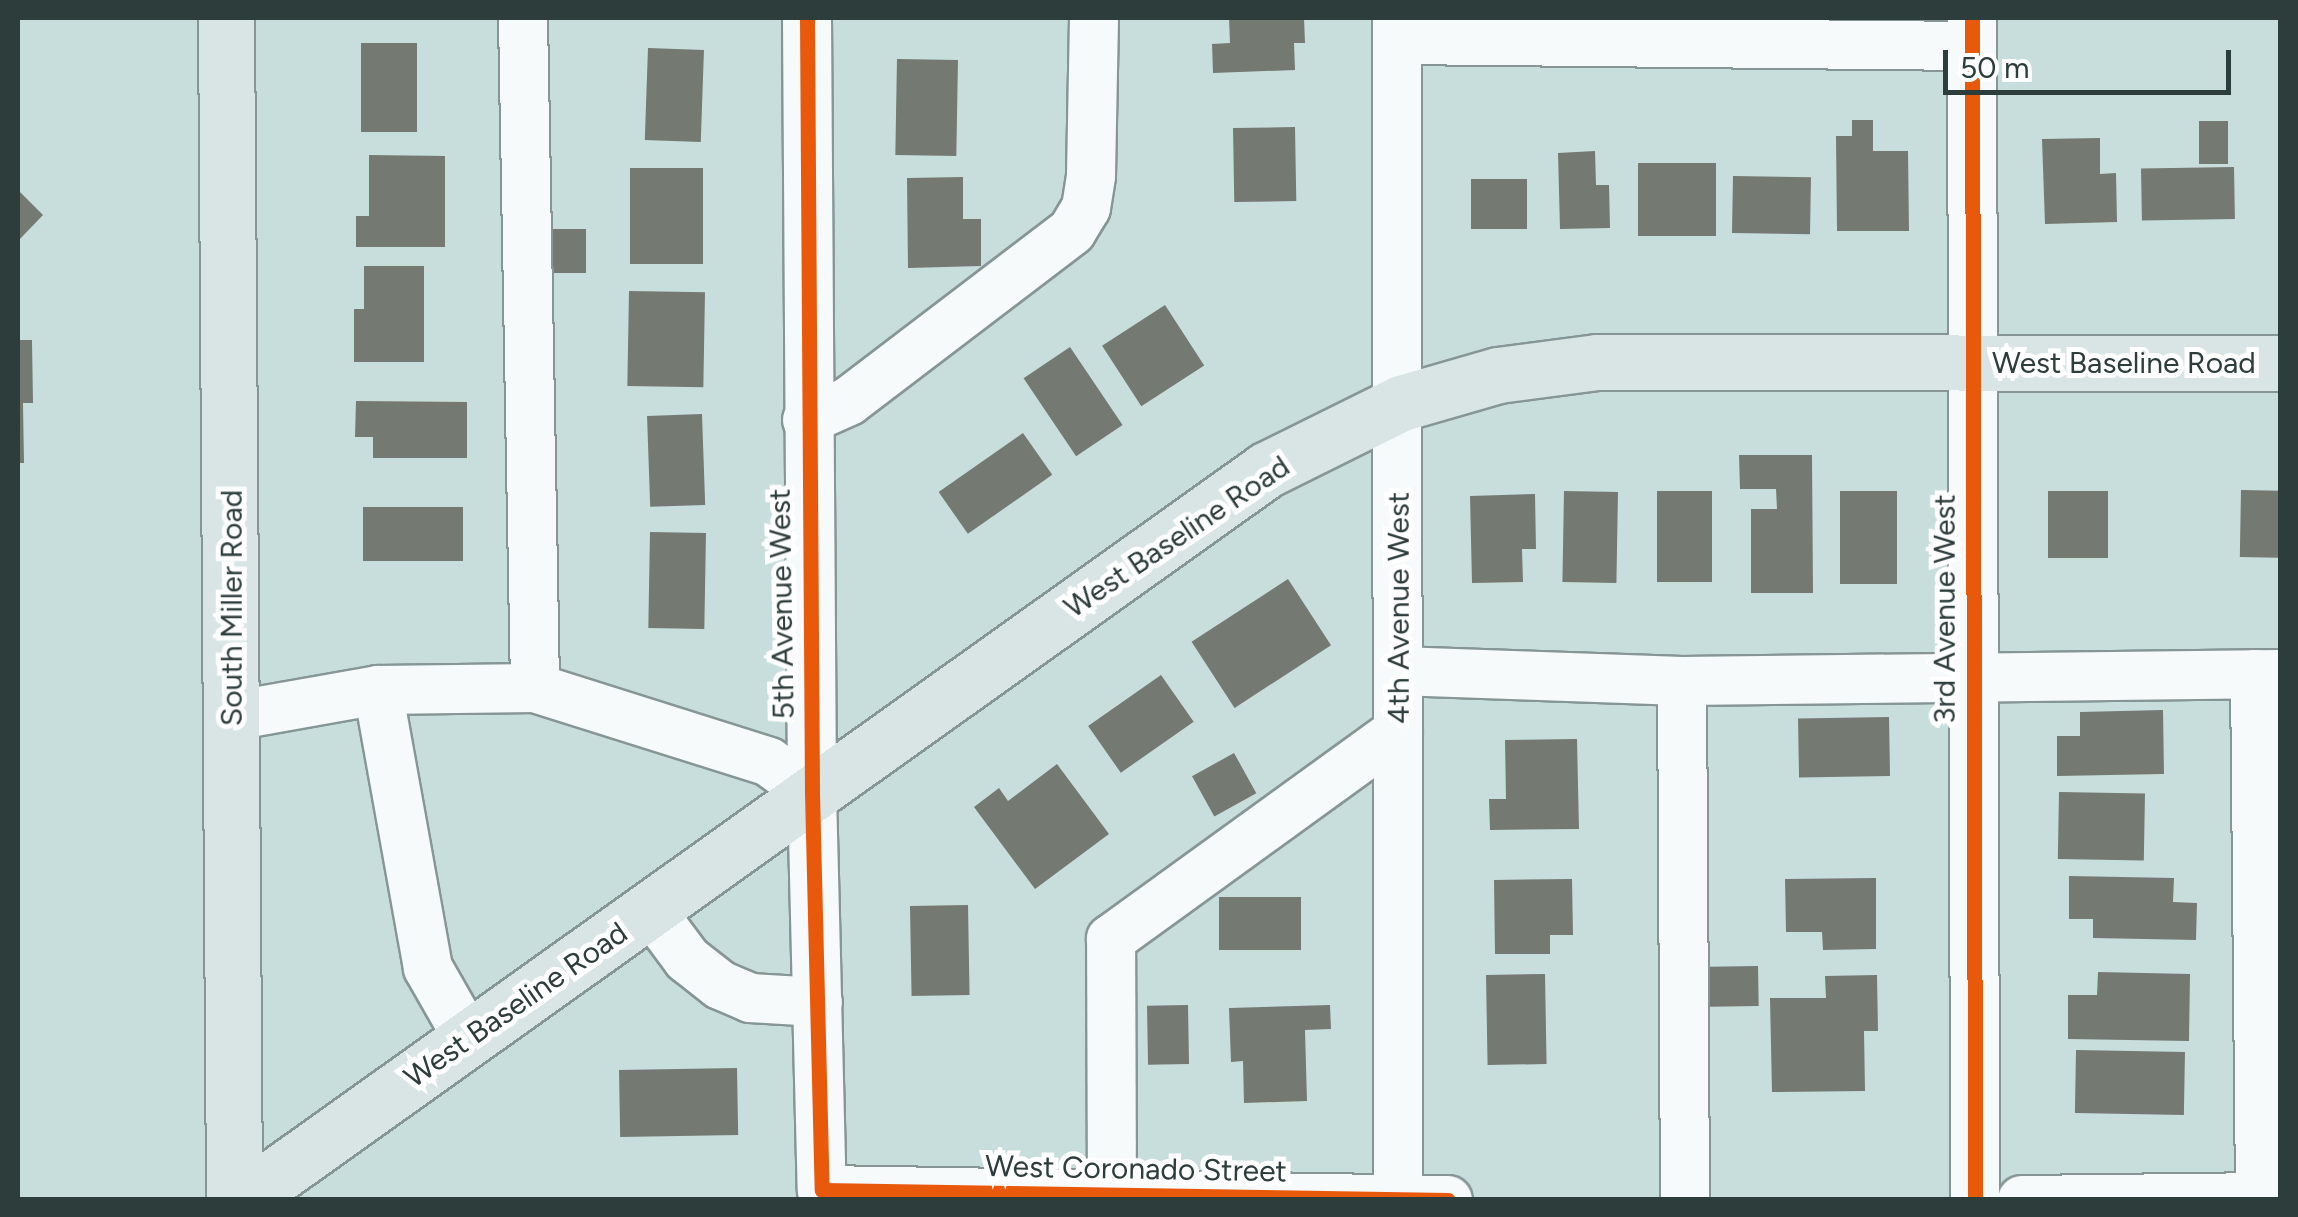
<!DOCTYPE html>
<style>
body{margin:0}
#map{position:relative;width:2298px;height:1217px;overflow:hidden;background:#c8dedd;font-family:Figtree,sans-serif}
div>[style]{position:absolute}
.building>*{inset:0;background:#747972;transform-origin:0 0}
.roads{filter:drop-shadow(2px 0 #869696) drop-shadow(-2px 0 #869696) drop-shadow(0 2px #869696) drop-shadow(0 -2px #869696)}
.minor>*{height:48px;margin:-24px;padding:0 24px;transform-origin:24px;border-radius:24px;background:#f7fafa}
.major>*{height:55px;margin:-27.5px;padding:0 27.5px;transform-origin:27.5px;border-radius:27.5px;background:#d9e5e5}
.cycleway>*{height:15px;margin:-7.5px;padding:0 7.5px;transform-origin:7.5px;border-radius:7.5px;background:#e8590c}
span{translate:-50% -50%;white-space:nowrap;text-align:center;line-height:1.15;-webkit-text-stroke:10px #fff;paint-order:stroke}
.street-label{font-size:30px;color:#2d3d3c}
.frame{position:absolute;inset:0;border:20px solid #2d3d3c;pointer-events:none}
.scale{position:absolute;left:1943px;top:50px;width:288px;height:45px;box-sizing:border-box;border:5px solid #2d3d3c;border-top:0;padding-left:12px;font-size:30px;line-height:35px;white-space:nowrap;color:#2d3d3c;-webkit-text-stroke:8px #fff;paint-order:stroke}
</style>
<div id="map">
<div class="building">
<div style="clip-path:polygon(1229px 18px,1304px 18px,1305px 43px,1294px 43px,1295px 70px,1213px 73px,1212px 44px,1230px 43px)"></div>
<div style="left:361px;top:43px;width:56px;height:89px"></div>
<div style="left:648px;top:48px;width:56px;height:92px;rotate:2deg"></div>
<div style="left:897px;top:59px;width:61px;height:96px;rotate:1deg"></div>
<div style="clip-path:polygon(1852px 120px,1873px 120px,1873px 151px,1908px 151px,1909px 231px,1837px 231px,1836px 136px,1852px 136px)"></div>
<div style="left:2199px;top:121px;width:29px;height:43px"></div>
<div style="left:1295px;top:127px;width:74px;height:62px;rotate:89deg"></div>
<div style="clip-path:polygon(2100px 138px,2100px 174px,2116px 173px,2117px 222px,2045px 224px,2042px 139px)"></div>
<div style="clip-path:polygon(1595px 151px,1596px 185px,1609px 185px,1610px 228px,1560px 229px,1558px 153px)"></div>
<div style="clip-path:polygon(369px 155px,445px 156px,445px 247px,356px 247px,356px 216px,369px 216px)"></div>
<div style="left:1638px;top:163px;width:78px;height:73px"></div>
<div style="left:2234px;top:167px;width:52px;height:93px;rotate:89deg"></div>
<div style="left:630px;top:168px;width:73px;height:96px"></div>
<div style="left:1733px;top:176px;width:78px;height:57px;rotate:1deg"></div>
<div style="clip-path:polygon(963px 177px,963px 219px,981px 219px,981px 266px,908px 268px,907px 178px)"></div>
<div style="left:1471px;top:179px;width:56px;height:50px"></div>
<div style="clip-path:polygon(18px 190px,43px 215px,18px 241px)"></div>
<div style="left:542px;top:229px;width:44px;height:44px"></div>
<div style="clip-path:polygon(364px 266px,424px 266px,424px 362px,354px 362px,354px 309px,364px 309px)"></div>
<div style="left:629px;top:291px;width:76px;height:95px;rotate:1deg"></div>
<div style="left:1165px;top:305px;width:72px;height:75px;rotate:57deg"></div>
<div style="clip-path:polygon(18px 340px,32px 340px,33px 403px,23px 403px,24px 463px,18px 463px)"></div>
<div style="left:1070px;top:347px;width:94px;height:56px;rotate:56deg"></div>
<div style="clip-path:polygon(356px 401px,467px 402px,467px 458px,373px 458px,373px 437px,355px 437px)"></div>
<div style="left:702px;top:414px;width:91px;height:55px;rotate:88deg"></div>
<div style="left:1023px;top:433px;width:51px;height:103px;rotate:55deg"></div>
<div style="clip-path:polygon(1739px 455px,1812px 455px,1813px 593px,1751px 593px,1751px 509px,1777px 509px,1776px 489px,1740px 489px)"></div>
<div style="left:2241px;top:490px;width:39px;height:67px;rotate:1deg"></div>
<div style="left:1564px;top:491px;width:54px;height:91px;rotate:1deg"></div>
<div style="left:1657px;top:491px;width:55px;height:91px"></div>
<div style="left:1840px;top:491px;width:57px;height:93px"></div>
<div style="left:2048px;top:491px;width:60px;height:67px"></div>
<div style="clip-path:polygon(1535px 494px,1536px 549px,1522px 549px,1523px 582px,1472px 583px,1470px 496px)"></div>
<div style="left:463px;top:507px;width:54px;height:100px;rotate:90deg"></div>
<div style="left:650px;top:532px;width:56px;height:96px;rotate:1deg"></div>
<div style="left:1288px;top:579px;width:79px;height:115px;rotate:57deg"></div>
<div style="left:1161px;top:675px;width:57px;height:89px;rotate:55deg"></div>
<div style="clip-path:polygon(2163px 710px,2164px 774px,2057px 776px,2057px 736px,2080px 736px,2080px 712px)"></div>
<div style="left:1889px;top:717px;width:59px;height:91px;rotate:89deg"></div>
<div style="clip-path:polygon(1577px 739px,1579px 829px,1490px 830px,1489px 799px,1506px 799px,1505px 740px)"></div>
<div style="left:1234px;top:753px;width:46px;height:48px;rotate:61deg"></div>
<div style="clip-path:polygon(1057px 764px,1109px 834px,1035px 889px,974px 807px,999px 788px,1008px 801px)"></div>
<div style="left:2059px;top:792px;width:86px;height:67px;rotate:1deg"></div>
<div style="clip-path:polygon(2069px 876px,2174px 878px,2173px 902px,2197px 903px,2196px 940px,2093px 938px,2093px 919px,2069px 919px)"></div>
<div style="clip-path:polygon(1876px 878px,1876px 949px,1823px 950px,1822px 932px,1786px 932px,1785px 879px)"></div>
<div style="clip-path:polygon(1572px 879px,1573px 935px,1550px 935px,1550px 954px,1495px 954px,1494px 880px)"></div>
<div style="left:1301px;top:897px;width:53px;height:82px;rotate:90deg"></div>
<div style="left:968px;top:905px;width:90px;height:58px;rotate:89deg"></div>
<div style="left:1758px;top:966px;width:40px;height:49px;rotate:89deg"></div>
<div style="clip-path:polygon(2098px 972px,2190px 974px,2189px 1041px,2068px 1039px,2068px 995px,2097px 995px)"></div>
<div style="left:1545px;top:974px;width:90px;height:59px;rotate:89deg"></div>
<div style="clip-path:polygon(1877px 975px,1878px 1031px,1864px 1031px,1865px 1091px,1772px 1092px,1770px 998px,1826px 998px,1825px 976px)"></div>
<div style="left:1188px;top:1005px;width:59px;height:41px;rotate:89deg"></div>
<div style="clip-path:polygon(1330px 1005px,1331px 1029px,1305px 1030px,1307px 1101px,1244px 1103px,1243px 1061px,1231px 1062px,1229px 1008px)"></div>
<div style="left:2076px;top:1050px;width:109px;height:63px;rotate:1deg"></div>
<div style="left:737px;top:1068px;width:67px;height:118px;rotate:89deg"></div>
</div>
<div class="roads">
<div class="minor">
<div style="left:523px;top:18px;width:670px;rotate:88.97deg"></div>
<div style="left:807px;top:18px;width:775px;rotate:89.63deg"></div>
<div style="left:812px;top:793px;width:397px;rotate:88.6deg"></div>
<div style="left:822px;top:1190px;width:626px;rotate:0.92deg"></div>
<div style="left:1397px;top:18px;width:1181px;rotate:89.95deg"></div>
<div style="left:1972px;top:18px;width:1182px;rotate:89.85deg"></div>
<div style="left:1398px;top:40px;width:574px;rotate:0.6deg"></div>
<div style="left:807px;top:420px;width:46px;rotate:-24.3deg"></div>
<div style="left:849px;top:401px;width:280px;rotate:-37.3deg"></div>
<div style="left:1072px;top:231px;width:27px;rotate:-59deg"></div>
<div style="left:1086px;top:208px;width:33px;rotate:-81deg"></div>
<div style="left:1091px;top:175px;width:157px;rotate:-88.9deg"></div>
<div style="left:1398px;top:671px;width:284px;rotate:2deg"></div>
<div style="left:1682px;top:681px;width:598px;rotate:-0.67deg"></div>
<div style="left:2255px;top:674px;width:523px;rotate:89.45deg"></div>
<div style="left:1682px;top:681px;width:519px;rotate:89.67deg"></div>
<div style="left:378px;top:690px;width:282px;rotate:79.8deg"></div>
<div style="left:428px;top:968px;width:81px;rotate:60.3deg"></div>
<div style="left:232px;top:716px;width:148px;rotate:-10.1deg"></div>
<div style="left:378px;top:690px;width:157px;rotate:-0.7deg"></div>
<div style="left:535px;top:688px;width:245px;rotate:17.5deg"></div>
<div style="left:769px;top:762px;width:53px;rotate:35.8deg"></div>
<div style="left:650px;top:909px;width:62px;rotate:53.5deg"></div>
<div style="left:687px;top:959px;width:42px;rotate:38.2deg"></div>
<div style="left:720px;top:985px;width:33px;rotate:23deg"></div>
<div style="left:750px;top:998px;width:68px;rotate:3.4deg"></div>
<div style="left:1112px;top:1199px;width:260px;rotate:-90.2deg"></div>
<div style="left:1111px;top:939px;width:354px;rotate:-35.9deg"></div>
<div style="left:2022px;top:1200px;width:258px;rotate:-0.7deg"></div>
</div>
<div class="major">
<div style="left:226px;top:18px;width:1182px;rotate:89.61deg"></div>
<div style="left:242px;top:1200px;width:1258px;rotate:-35.48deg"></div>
<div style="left:1266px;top:470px;width:151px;rotate:-26.4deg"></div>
<div style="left:1401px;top:403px;width:101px;rotate:-16.1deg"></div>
<div style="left:1498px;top:375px;width:100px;rotate:-7.5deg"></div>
<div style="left:1597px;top:362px;width:683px;rotate:0.08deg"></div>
</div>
</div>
<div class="cycleway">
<div style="left:807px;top:18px;width:775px;rotate:89.63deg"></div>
<div style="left:812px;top:793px;width:397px;rotate:88.6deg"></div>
<div style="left:822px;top:1190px;width:626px;rotate:0.92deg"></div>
<div style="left:1972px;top:18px;width:1182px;rotate:89.85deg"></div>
</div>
<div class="street-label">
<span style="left:2124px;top:363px">West Baseline Road</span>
<span style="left:1177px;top:537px;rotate:-34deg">West Baseline Road</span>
<span style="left:782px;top:604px;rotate:-91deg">5th Avenue West</span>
<span style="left:232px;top:608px;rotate:-90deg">South Miller Road</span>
<span style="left:1399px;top:608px;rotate:-90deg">4th Avenue West</span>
<span style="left:1945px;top:609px;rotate:-90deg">3rd Avenue West</span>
<span style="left:516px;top:1005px;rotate:-35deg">West Baseline Road</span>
<span style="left:1136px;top:1169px;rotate:1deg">West Coronado Street</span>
</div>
<div class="frame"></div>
<div class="scale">50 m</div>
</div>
